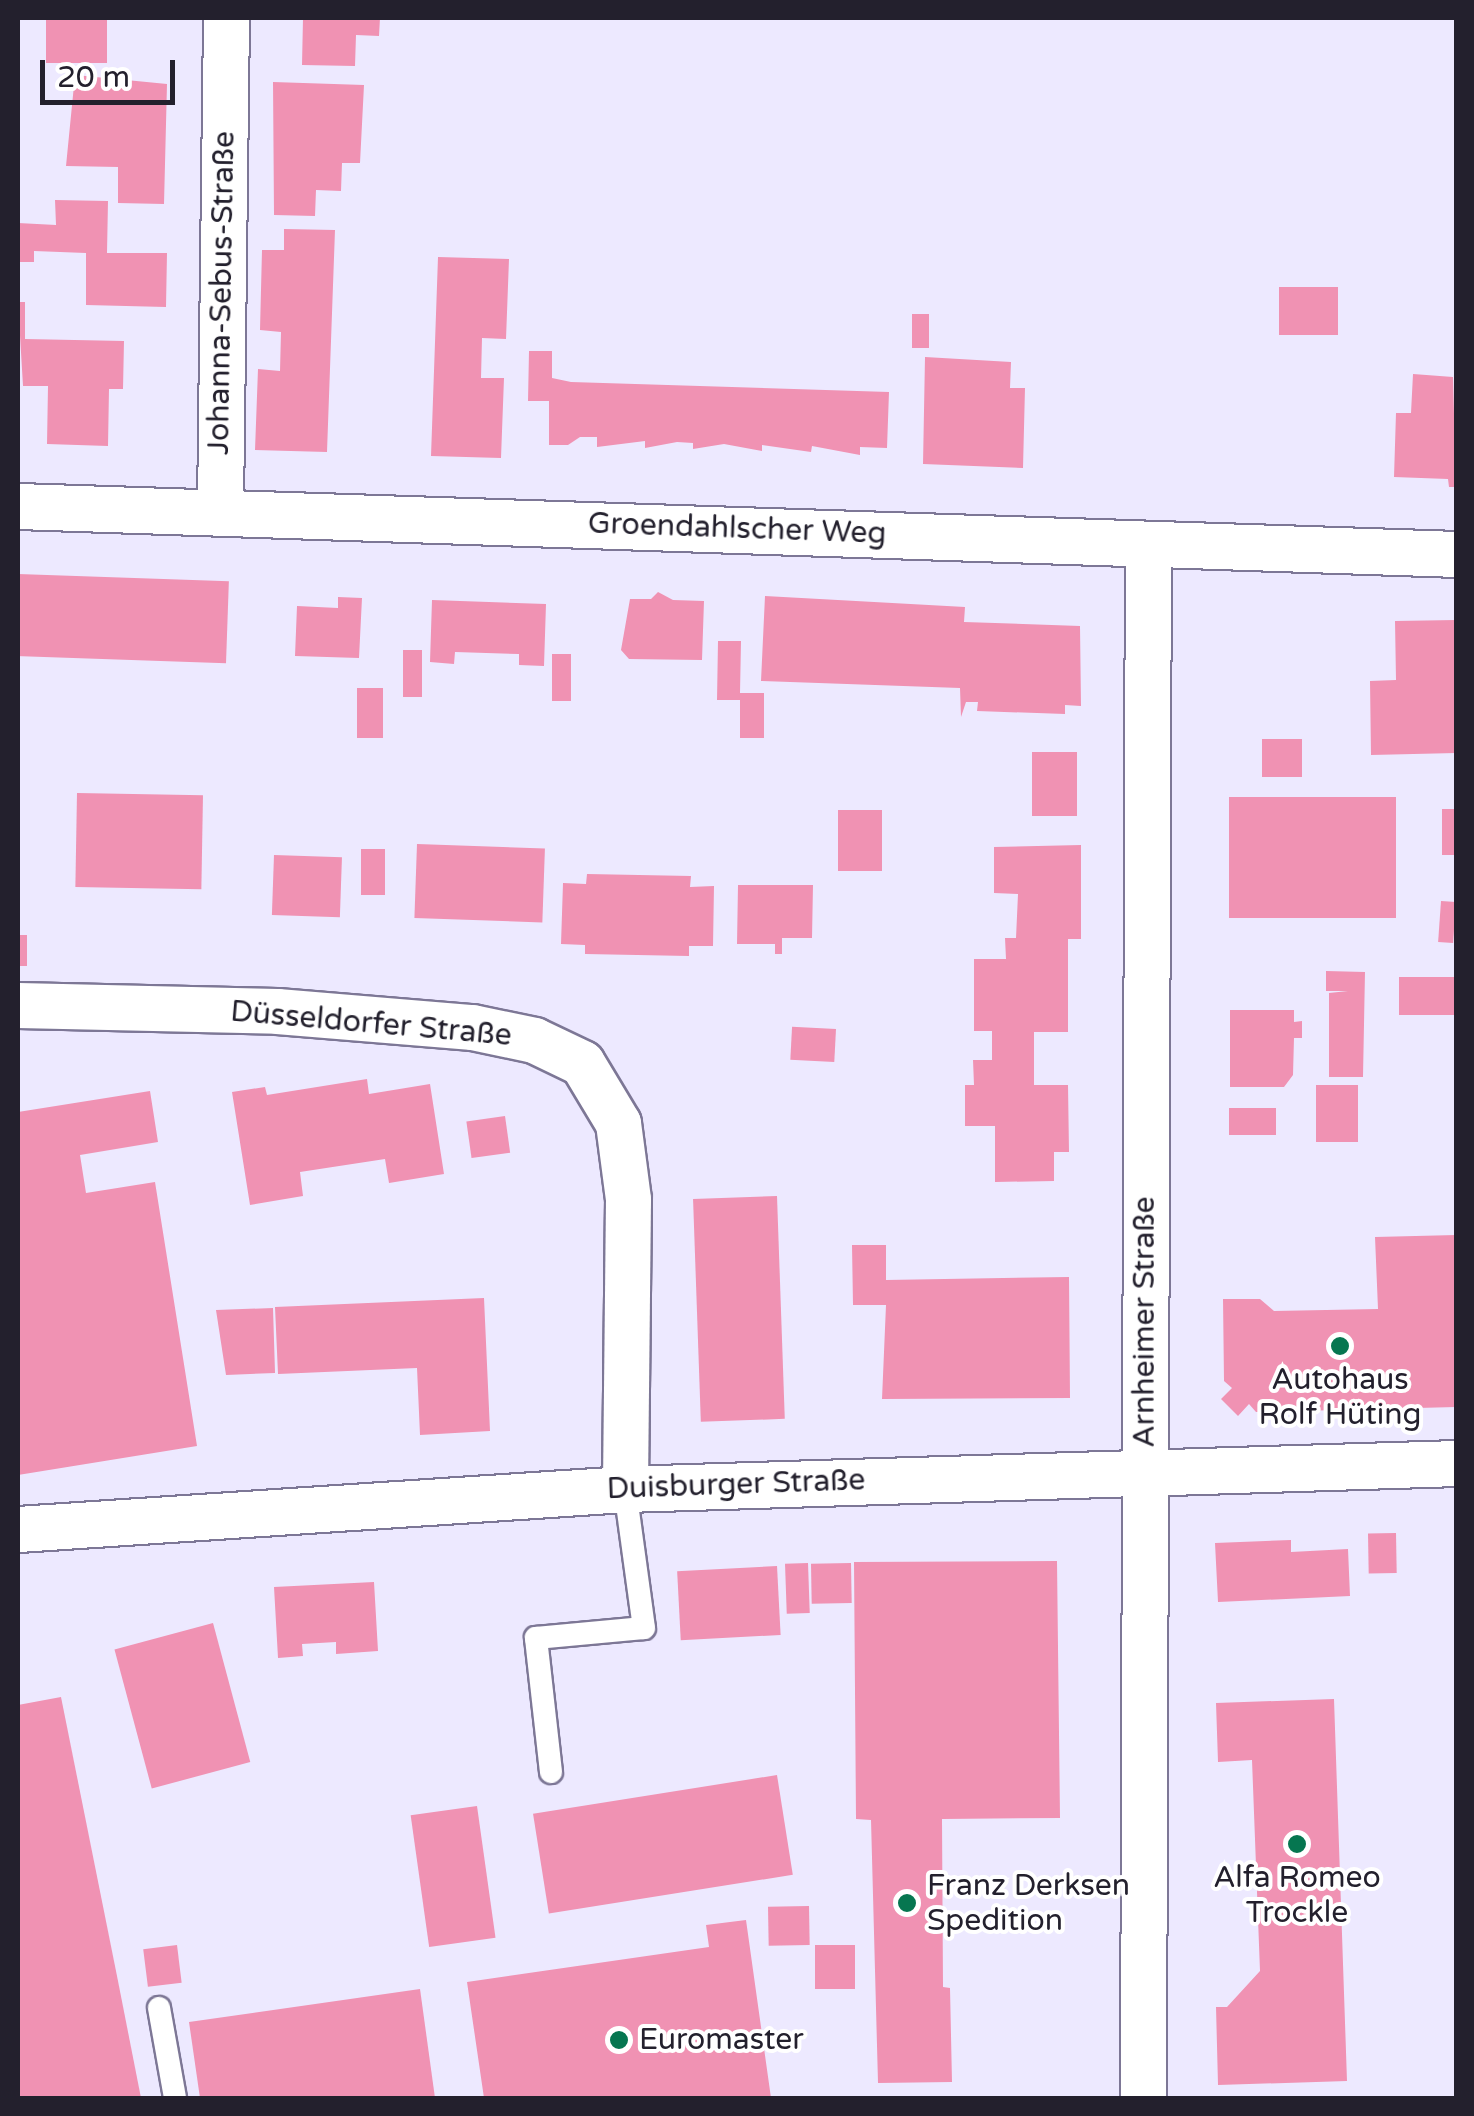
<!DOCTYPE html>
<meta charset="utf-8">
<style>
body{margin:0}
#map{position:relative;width:1474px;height:2116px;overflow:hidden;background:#ede9ff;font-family:"Varela Round",sans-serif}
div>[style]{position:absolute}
.building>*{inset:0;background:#f092b3;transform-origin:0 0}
.roads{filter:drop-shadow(2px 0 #7d7796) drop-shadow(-2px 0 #7d7796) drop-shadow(0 2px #7d7796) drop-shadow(0 -2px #7d7796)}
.service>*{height:22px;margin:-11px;padding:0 11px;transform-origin:11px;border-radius:11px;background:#fff}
.minor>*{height:45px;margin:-22.5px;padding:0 22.5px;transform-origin:22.5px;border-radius:22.5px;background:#fff}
.dots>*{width:28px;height:28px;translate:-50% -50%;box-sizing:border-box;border:5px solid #fff;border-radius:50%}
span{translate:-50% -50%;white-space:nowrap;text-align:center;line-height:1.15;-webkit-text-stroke:8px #fff;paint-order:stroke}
.street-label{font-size:30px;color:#23202d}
.poi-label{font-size:30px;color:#23202d}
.left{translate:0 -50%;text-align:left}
.frame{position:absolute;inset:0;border:20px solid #23202d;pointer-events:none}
.scale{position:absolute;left:40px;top:60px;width:135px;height:45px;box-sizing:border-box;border:5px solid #23202d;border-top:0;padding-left:12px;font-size:30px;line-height:35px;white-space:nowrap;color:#23202d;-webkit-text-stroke:8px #fff;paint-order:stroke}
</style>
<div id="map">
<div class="building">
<div style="left:46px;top:18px;width:61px;height:45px"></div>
<div style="clip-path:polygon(303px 18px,380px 18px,379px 36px,356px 35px,355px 66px,302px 65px)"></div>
<div style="clip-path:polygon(75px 75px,167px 84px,164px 204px,118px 203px,118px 167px,66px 166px)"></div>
<div style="clip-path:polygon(273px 82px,364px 85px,360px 163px,342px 163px,341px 191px,316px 190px,315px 216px,274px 215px)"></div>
<div style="clip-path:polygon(55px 200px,108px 201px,107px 253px,167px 253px,166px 307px,86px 305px,86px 253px,34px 251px,34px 262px,18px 262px,18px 223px,56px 225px)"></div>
<div style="clip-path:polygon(284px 229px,335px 230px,327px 452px,255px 450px,258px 369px,280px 371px,281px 332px,260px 330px,262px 250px,284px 250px)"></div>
<div style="clip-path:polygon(438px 257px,509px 259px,506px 339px,482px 338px,481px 378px,504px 378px,501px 458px,431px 456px)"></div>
<div style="left:1279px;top:287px;width:59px;height:48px"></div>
<div style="clip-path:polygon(18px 302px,25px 302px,25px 339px,124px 341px,123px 389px,109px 389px,108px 446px,47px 444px,48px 386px,23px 386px)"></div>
<div style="left:912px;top:314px;width:17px;height:34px"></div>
<div style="clip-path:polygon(529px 351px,552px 351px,552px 378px,571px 382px,889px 392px,887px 448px,860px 447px,860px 455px,812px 446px,811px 452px,762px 445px,762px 451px,724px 444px,693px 449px,693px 443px,677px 442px,645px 448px,645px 441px,597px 447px,597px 437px,580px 437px,568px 445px,549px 445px,549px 401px,528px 401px)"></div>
<div style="clip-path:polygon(925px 357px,1011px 362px,1010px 388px,1025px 388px,1023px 468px,923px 464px)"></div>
<div style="clip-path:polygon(1413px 374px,1453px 377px,1456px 487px,1449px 487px,1448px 479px,1394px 477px,1396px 413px,1411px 413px)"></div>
<div style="left:18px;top:574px;width:211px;height:82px;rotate:2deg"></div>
<div style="clip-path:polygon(658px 592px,673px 600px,704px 601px,702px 660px,629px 659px,621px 650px,630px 599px,651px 599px)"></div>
<div style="clip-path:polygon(765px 596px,965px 607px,964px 622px,1080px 626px,1081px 706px,1065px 705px,1065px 714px,977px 711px,978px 702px,966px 702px,961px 717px,960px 688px,761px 681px)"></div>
<div style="clip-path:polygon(338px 597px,362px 598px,359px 658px,295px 656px,297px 606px,338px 608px)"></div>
<div style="clip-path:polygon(432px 600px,546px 604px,544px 666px,519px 665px,519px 654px,455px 652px,454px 664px,430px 662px)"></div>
<div style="clip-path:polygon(1456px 620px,1456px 753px,1371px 755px,1370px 681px,1396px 680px,1395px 621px)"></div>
<div style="clip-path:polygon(718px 641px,741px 641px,740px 693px,764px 693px,764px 738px,740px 738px,740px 700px,717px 700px)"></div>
<div style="left:403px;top:650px;width:19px;height:47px"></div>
<div style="left:552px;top:654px;width:19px;height:47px"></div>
<div style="left:357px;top:688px;width:26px;height:50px"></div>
<div style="left:1262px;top:739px;width:40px;height:38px"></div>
<div style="left:1032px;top:752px;width:45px;height:64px"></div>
<div style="left:77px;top:793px;width:126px;height:94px;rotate:1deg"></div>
<div style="left:1396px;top:797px;width:121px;height:167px;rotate:90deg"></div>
<div style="left:1442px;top:809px;width:14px;height:46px"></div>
<div style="left:838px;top:810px;width:44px;height:61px"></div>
<div style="left:417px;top:844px;width:128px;height:74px;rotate:2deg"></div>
<div style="clip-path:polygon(1081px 845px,1081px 939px,1068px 939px,1068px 1032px,1034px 1032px,1034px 1085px,1068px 1085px,1069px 1152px,1054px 1152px,1054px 1181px,995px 1182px,995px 1126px,965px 1126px,965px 1085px,974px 1085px,973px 1060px,992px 1060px,992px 1031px,974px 1031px,974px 959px,1006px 959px,1005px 938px,1016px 938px,1018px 894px,994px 893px,994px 847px)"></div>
<div style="left:361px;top:849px;width:24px;height:46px"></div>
<div style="left:274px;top:855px;width:68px;height:60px;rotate:2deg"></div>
<div style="clip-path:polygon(587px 874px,691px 876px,690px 887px,714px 886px,713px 946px,689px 946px,689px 956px,585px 954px,585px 945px,561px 944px,563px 883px,586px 884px)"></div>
<div style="clip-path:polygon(738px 885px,813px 885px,812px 938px,782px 938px,782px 954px,775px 954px,775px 944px,737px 944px)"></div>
<div style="left:1441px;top:901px;width:15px;height:41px;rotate:4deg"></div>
<div style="left:18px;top:935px;width:9px;height:31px"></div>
<div style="clip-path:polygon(1326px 971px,1365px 972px,1363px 1077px,1329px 1077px,1329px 993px,1348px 991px,1326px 991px)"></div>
<div style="left:1399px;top:977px;width:57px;height:38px"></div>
<div style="clip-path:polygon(1230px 1010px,1294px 1010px,1294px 1022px,1302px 1021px,1302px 1038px,1294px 1038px,1293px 1075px,1284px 1087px,1230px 1087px)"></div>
<div style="left:836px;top:1029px;width:33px;height:44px;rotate:93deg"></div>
<div style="clip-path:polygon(367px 1079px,369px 1094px,430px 1084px,444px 1174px,389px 1183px,385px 1159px,300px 1172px,303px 1196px,250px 1205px,232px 1092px,265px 1087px,267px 1095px)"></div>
<div style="left:1316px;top:1085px;width:42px;height:57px"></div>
<div style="clip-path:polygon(150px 1091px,158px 1142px,80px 1155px,86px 1193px,155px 1182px,197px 1446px,18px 1475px,18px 1112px)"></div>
<div style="left:1229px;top:1108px;width:47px;height:27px"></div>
<div style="left:505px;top:1116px;width:37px;height:39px;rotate:82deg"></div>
<div style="left:777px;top:1196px;width:223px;height:84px;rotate:88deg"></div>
<div style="clip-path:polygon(1456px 1235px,1456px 1407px,1256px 1412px,1249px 1404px,1238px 1416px,1221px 1399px,1232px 1388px,1224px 1381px,1223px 1299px,1260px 1299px,1274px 1311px,1378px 1309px,1375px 1237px)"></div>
<div style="clip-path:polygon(852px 1245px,886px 1245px,886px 1280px,1069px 1277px,1070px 1398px,882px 1399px,886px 1305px,853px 1305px)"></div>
<div style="clip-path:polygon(484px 1298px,490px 1431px,420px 1435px,417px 1368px,278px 1374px,275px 1307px)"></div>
<div style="clip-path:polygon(273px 1308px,275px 1373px,226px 1375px,216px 1310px)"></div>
<div style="left:1396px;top:1533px;width:40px;height:28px;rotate:89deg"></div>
<div style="clip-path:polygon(1291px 1540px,1291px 1552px,1348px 1549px,1350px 1596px,1218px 1602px,1215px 1543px)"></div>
<div style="clip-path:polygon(1057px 1561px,1060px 1818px,942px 1819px,943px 1987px,950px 1988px,952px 2082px,878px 2083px,871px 1820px,856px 1819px,854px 1562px)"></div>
<div style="left:808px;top:1563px;width:50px;height:23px;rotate:88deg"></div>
<div style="left:851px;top:1563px;width:40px;height:40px;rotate:89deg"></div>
<div style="left:777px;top:1566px;width:69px;height:100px;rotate:87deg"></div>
<div style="clip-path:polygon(374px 1582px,378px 1651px,336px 1654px,336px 1642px,302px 1644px,303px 1656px,278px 1658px,274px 1587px)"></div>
<div style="left:213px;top:1623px;width:144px;height:102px;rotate:75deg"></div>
<div style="clip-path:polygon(61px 1697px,117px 1976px,141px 2098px,18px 2098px,18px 1705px)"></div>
<div style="clip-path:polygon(1334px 1699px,1347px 2081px,1218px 2085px,1216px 2007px,1227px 2007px,1260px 1971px,1252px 1760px,1218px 1762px,1216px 1703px)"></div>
<div style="left:777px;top:1775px;width:101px;height:247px;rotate:81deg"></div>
<div style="left:477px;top:1806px;width:133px;height:67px;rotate:82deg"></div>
<div style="left:809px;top:1906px;width:39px;height:41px;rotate:89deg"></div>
<div style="clip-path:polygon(746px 1920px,771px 2098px,484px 2098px,467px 1982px,709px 1947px,706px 1925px)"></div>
<div style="left:177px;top:1945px;width:38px;height:34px;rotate:83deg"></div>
<div style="left:815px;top:1945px;width:40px;height:44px"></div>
<div style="clip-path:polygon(420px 1989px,435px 2098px,200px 2098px,189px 2022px)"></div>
</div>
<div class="roads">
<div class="service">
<div style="left:551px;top:1772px;width:135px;rotate:-96.4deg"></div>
<div style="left:536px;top:1638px;width:108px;rotate:-5.3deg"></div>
<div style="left:644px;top:1628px;width:140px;rotate:-97.8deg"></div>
<div style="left:159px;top:2008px;width:91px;rotate:79.9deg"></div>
</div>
<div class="minor">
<div style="left:18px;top:506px;width:1439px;rotate:1.91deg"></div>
<div style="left:220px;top:508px;width:490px;rotate:-89.3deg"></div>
<div style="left:18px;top:1005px;width:259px;rotate:1.3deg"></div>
<div style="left:277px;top:1011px;width:196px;rotate:4.7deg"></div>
<div style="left:472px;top:1027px;width:63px;rotate:11.8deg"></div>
<div style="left:534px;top:1040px;width:53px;rotate:25.6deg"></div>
<div style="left:582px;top:1063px;width:70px;rotate:59deg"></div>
<div style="left:618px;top:1123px;width:77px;rotate:82.5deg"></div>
<div style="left:628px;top:1199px;width:290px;rotate:90.6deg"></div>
<div style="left:18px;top:1529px;width:608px;rotate:-3.77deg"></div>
<div style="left:625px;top:1489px;width:831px;rotate:-1.79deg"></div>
<div style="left:1143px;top:2098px;width:1553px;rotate:-89.82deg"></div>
</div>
</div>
<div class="dots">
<div style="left:1340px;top:1346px;background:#067650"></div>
<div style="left:1297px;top:1844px;background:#067650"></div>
<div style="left:907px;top:1903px;background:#067650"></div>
<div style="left:619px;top:2040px;background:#067650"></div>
</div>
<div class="street-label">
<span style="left:222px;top:293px;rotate:-89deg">Johanna-Sebus-Straße</span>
<span style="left:737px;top:529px;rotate:2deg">Groendahlscher Weg</span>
<span style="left:371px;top:1024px;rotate:5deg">Düsseldorfer Straße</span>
<span style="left:1145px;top:1322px;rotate:-90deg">Arnheimer Straße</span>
<span style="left:736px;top:1485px;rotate:-2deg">Duisburger Straße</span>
</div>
<div class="poi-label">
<span style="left:1340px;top:1397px">Autohaus<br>Rolf Hüting</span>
<span style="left:1297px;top:1895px">Alfa Romeo<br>Trockle</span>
<span class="left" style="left:927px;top:1903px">Franz Derksen<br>Spedition</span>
<span class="left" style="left:639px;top:2040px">Euromaster</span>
</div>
<div class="frame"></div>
<div class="scale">20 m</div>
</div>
